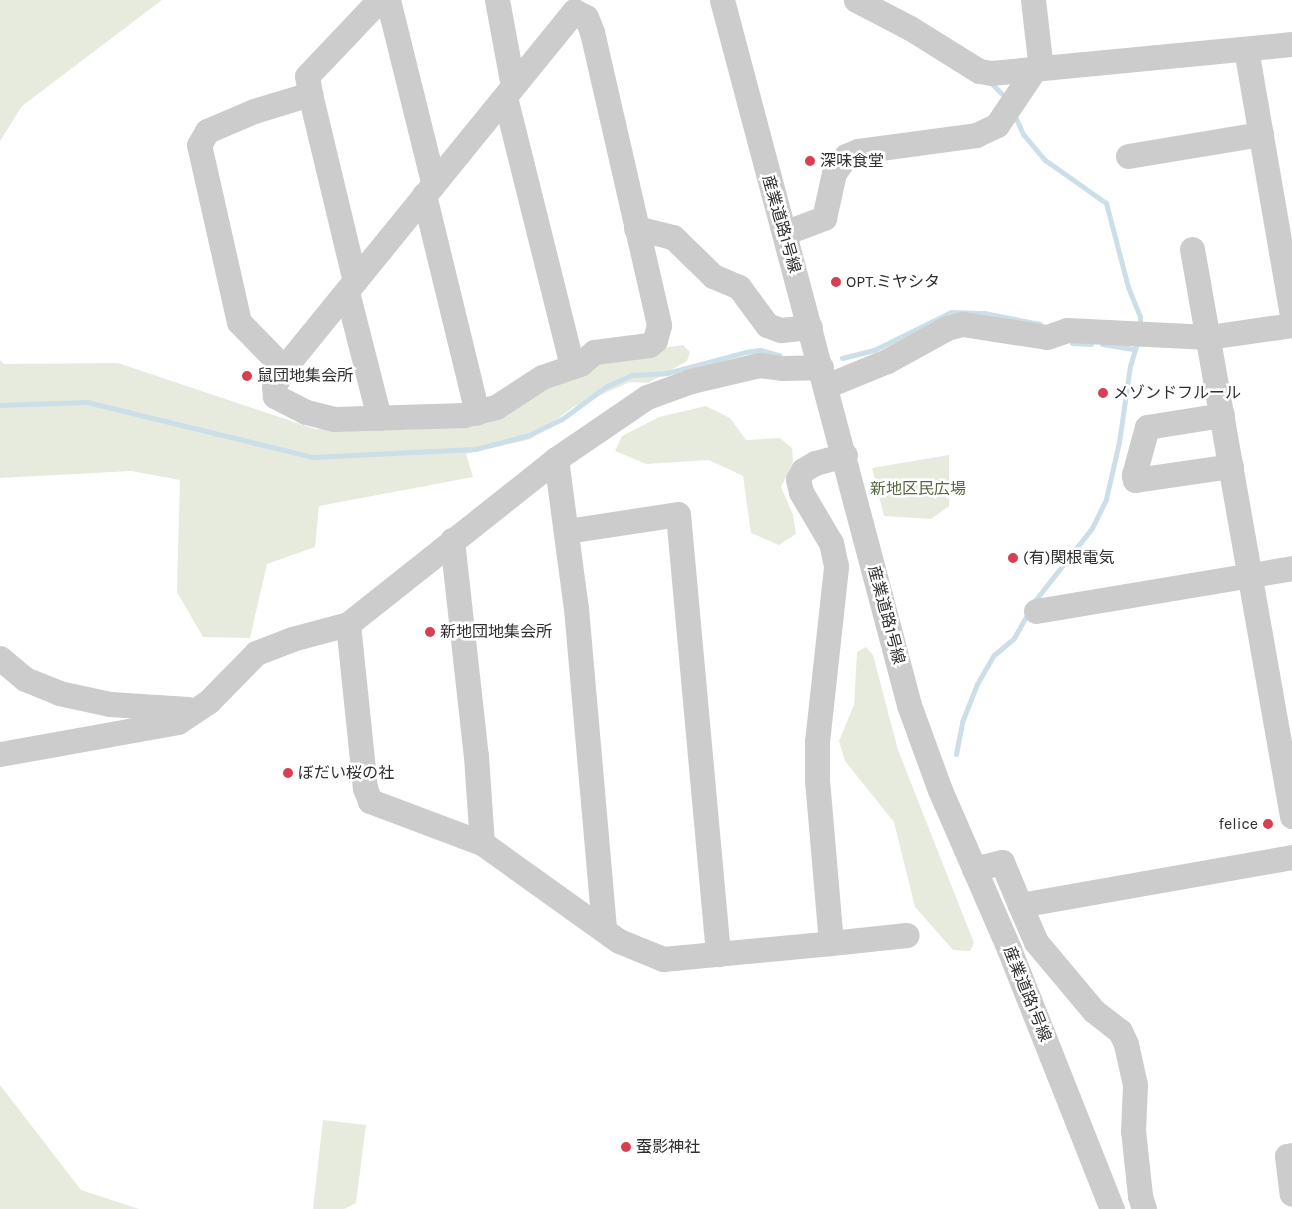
<!DOCTYPE html>
<meta charset="utf-8">
<style>
body{margin:0}
#map{position:relative;width:1292px;height:1209px;overflow:hidden;background:#fff;font-family:Karla,"Noto Sans JP",sans-serif}
div>[style]{position:absolute}
.green>*{inset:0;background:#e6ebde}
.stream>*{height:5px;margin:-2.5px;padding:0 2.5px;transform-origin:2.5px;border-radius:2.5px;background:#ccdfe9}
.minor>*{height:25px;margin:-12.5px;padding:0 12.5px;transform-origin:12.5px;border-radius:12.5px;background:#ccc}
.dots>*{width:14px;height:14px;translate:-50% -50%;box-sizing:border-box;border:2px solid #fff;border-radius:50%}
span{translate:-50% -50%;white-space:nowrap;text-align:center;line-height:1.15;-webkit-text-stroke:5px #fff;paint-order:stroke}
.poi-label{font-size:16px;color:#2f2f2f}
.left{translate:0 -50%;text-align:left}
.right{translate:-100% -50%;text-align:right}
.street-label{font-size:16px;color:#2f2f2f}
.park-label{font-size:16px;color:#54673f}
</style>
<div id="map">
<div class="green">
<div style="clip-path:polygon(0 0,162px 0,22px 106px,0 141px)"></div>
<div style="clip-path:polygon(683px 345px,690px 352px,687px 361px,648px 383px,630px 382px,573px 407px,531px 439px,466px 454px,473px 477px,319px 506px,315px 547px,267px 564px,250px 638px,203px 637px,177px 592px,180px 480px,131px 471px,0 478px,0 360px,4px 364px,118px 363px,315px 429px,408px 430px,493px 415px,601px 357px)"></div>
<div style="clip-path:polygon(706px 406px,730px 418px,746px 440px,780px 438px,792px 448px,793px 462px,781px 487px,793px 515px,796px 534px,779px 545px,751px 533px,743px 476px,709px 460px,646px 464px,615px 451px,622px 436px,659px 417px)"></div>
<div style="clip-path:polygon(949px 455px,949px 506px,931px 519px,884px 516px,872px 468px)"></div>
<div style="clip-path:polygon(866px 647px,873px 655px,898px 750px,974px 943px,970px 951px,953px 950px,915px 907px,894px 822px,845px 761px,839px 741px,854px 705px,857px 652px)"></div>
<div style="clip-path:polygon(0 1085px,81px 1190px,139px 1209px,0 1209px)"></div>
<div style="clip-path:polygon(323px 1120px,366px 1125px,356px 1203px,344px 1209px,313px 1209px)"></div>
</div>
<div class="stream">
<div style="left:989px;top:81px;width:24px;rotate:45deg"></div>
<div style="left:1014px;top:114px;width:22px;rotate:66deg"></div>
<div style="left:1023px;top:134px;width:34px;rotate:50deg"></div>
<div style="left:1045px;top:160px;width:75px;rotate:35.2deg"></div>
<div style="left:1106px;top:203px;width:87px;rotate:75.3deg"></div>
<div style="left:1128px;top:287px;width:32px;rotate:68deg"></div>
<div style="left:1140px;top:317px;width:9px;rotate:90deg"></div>
<div style="left:1072px;top:343px;width:19px;rotate:3deg"></div>
<div style="left:1102px;top:344px;width:33px;rotate:9deg"></div>
<div style="left:842px;top:358px;width:33px;rotate:-14deg"></div>
<div style="left:874px;top:350px;width:86px;rotate:-26.3deg"></div>
<div style="left:951px;top:312px;width:33px;rotate:2deg"></div>
<div style="left:984px;top:313px;width:57px;rotate:11.1deg"></div>
<div style="left:0;top:405px;width:87px;rotate:-2deg"></div>
<div style="left:87px;top:402px;width:233px;rotate:13.7deg"></div>
<div style="left:313px;top:457px;width:162px;rotate:-2.8deg"></div>
<div style="left:475px;top:449px;width:56px;rotate:-14.5deg"></div>
<div style="left:529px;top:435px;width:37px;rotate:-26deg"></div>
<div style="left:562px;top:419px;width:56px;rotate:-36.3deg"></div>
<div style="left:607px;top:386px;width:27px;rotate:-24deg"></div>
<div style="left:632px;top:375px;width:35px;rotate:-3deg"></div>
<div style="left:667px;top:373px;width:82px;rotate:-14.9deg"></div>
<div style="left:746px;top:352px;width:14px;rotate:-8deg"></div>
<div style="left:760px;top:350px;width:20px;rotate:15deg"></div>
<div style="left:1033px;top:603px;width:95px;rotate:-51.8deg"></div>
<div style="left:1092px;top:528px;width:32px;rotate:-64deg"></div>
<div style="left:1106px;top:499px;width:58px;rotate:-77.2deg"></div>
<div style="left:1119px;top:442px;width:77px;rotate:-81.8deg"></div>
<div style="left:1130px;top:366px;width:28px;rotate:-73deg"></div>
<div style="left:956px;top:754px;width:33px;rotate:-79deg"></div>
<div style="left:962px;top:722px;width:41px;rotate:-68.5deg"></div>
<div style="left:977px;top:684px;width:34px;rotate:-60deg"></div>
<div style="left:994px;top:655px;width:26px;rotate:-40deg"></div>
<div style="left:1014px;top:638px;width:29px;rotate:-61deg"></div>
</div>
<div class="minor">
<div style="left:388px;top:0;width:187px;rotate:76.1deg"></div>
<div style="left:497px;top:0;width:87px;rotate:79.5deg"></div>
<div style="left:722px;top:0;width:729px;rotate:75.14deg"></div>
<div style="left:909px;top:705px;width:90px;rotate:70deg"></div>
<div style="left:940px;top:790px;width:173px;rotate:66.5deg"></div>
<div style="left:1009px;top:949px;width:280px;rotate:68.4deg"></div>
<div style="left:856px;top:0;width:61px;rotate:27.4deg"></div>
<div style="left:910px;top:28px;width:81px;rotate:31.9deg"></div>
<div style="left:979px;top:71px;width:12px;rotate:9deg"></div>
<div style="left:991px;top:73px;width:302px;rotate:-5.5deg"></div>
<div style="left:574px;top:11px;width:13px;rotate:27deg"></div>
<div style="left:586px;top:17px;width:16px;rotate:68deg"></div>
<div style="left:592px;top:32px;width:301px;rotate:77.1deg"></div>
<div style="left:659px;top:325px;width:16px;rotate:105deg"></div>
<div style="left:655px;top:340px;width:8px;rotate:140deg"></div>
<div style="left:649px;top:345px;width:55px;rotate:172.7deg"></div>
<div style="left:594px;top:352px;width:18px;rotate:139deg"></div>
<div style="left:580px;top:364px;width:40px;rotate:161.1deg"></div>
<div style="left:542px;top:377px;width:55px;rotate:146.9deg"></div>
<div style="left:496px;top:407px;width:32px;rotate:166deg"></div>
<div style="left:465px;top:415px;width:131px;rotate:178.3deg"></div>
<div style="left:334px;top:419px;width:29px;rotate:-166deg"></div>
<div style="left:306px;top:412px;width:35px;rotate:-153deg"></div>
<div style="left:275px;top:396px;width:10px;rotate:-96deg"></div>
<div style="left:274px;top:386px;width:21px;rotate:-61deg"></div>
<div style="left:284px;top:368px;width:460px;rotate:-50.9deg"></div>
<div style="left:1246px;top:49px;width:270px;rotate:80.2deg"></div>
<div style="left:310px;top:94px;width:192px;rotate:76.5deg"></div>
<div style="left:505px;top:97px;width:277px;rotate:76deg"></div>
<div style="left:1128px;top:156px;width:135px;rotate:-9.4deg"></div>
<div style="left:424px;top:195px;width:224px;rotate:76.3deg"></div>
<div style="left:636px;top:228px;width:38px;rotate:14deg"></div>
<div style="left:673px;top:237px;width:56px;rotate:44.3deg"></div>
<div style="left:713px;top:276px;width:28px;rotate:23deg"></div>
<div style="left:739px;top:287px;width:47px;rotate:53.6deg"></div>
<div style="left:767px;top:325px;width:15px;rotate:20deg"></div>
<div style="left:781px;top:330px;width:29px;rotate:-6deg"></div>
<div style="left:784px;top:233px;width:43px;rotate:-20.6deg"></div>
<div style="left:824px;top:218px;width:46px;rotate:-77.5deg"></div>
<div style="left:834px;top:173px;width:21px;rotate:-55deg"></div>
<div style="left:846px;top:156px;width:13px;rotate:-23deg"></div>
<div style="left:858px;top:151px;width:119px;rotate:-7.7deg"></div>
<div style="left:976px;top:135px;width:23px;rotate:-25deg"></div>
<div style="left:997px;top:125px;width:77px;rotate:-56.1deg"></div>
<div style="left:1040px;top:61px;width:61px;rotate:-96.5deg"></div>
<div style="left:1192px;top:249px;width:576px;rotate:80deg"></div>
<div style="left:347px;top:292px;width:130px;rotate:75.7deg"></div>
<div style="left:284px;top:368px;width:64px;rotate:-134.4deg"></div>
<div style="left:239px;top:322px;width:181px;rotate:-102.7deg"></div>
<div style="left:199px;top:145px;width:16px;rotate:-60deg"></div>
<div style="left:207px;top:131px;width:51px;rotate:-23.1deg"></div>
<div style="left:254px;top:111px;width:59px;rotate:-16.9deg"></div>
<div style="left:310px;top:94px;width:18px;rotate:-99deg"></div>
<div style="left:307px;top:76px;width:105px;rotate:-46.5deg"></div>
<div style="left:826px;top:386px;width:66px;rotate:-22.3deg"></div>
<div style="left:887px;top:361px;width:68px;rotate:-28.8deg"></div>
<div style="left:947px;top:328px;width:16px;rotate:-15deg"></div>
<div style="left:962px;top:324px;width:86px;rotate:8.7deg"></div>
<div style="left:1047px;top:337px;width:21px;rotate:-19deg"></div>
<div style="left:1067px;top:330px;width:142px;rotate:2.8deg"></div>
<div style="left:1209px;top:337px;width:84px;rotate:-8.2deg"></div>
<div style="left:1222px;top:415px;width:76px;rotate:170.9deg"></div>
<div style="left:1147px;top:427px;width:50px;rotate:105.2deg"></div>
<div style="left:1134px;top:475px;width:5px;rotate:79deg"></div>
<div style="left:1135px;top:480px;width:97px;rotate:-8.3deg"></div>
<div style="left:556px;top:459px;width:150px;rotate:82.4deg"></div>
<div style="left:576px;top:608px;width:321px;rotate:85deg"></div>
<div style="left:567px;top:531px;width:112px;rotate:-8.7deg"></div>
<div style="left:678px;top:514px;width:442px;rotate:84.8deg"></div>
<div style="left:452px;top:540px;width:217px;rotate:83.7deg"></div>
<div style="left:476px;top:756px;width:87px;rotate:86.1deg"></div>
<div style="left:1036px;top:611px;width:260px;rotate:-9.5deg"></div>
<div style="left:348px;top:624px;width:165px;rotate:84.1deg"></div>
<div style="left:365px;top:788px;width:14px;rotate:69deg"></div>
<div style="left:370px;top:801px;width:120px;rotate:20.6deg"></div>
<div style="left:482px;top:843px;width:168px;rotate:35.6deg"></div>
<div style="left:619px;top:941px;width:48px;rotate:22.2deg"></div>
<div style="left:663px;top:959px;width:169px;rotate:-5.4deg"></div>
<div style="left:831px;top:943px;width:164px;rotate:-94.9deg"></div>
<div style="left:817px;top:780px;width:38px;rotate:-90deg"></div>
<div style="left:817px;top:742px;width:177px;rotate:-83.8deg"></div>
<div style="left:836px;top:566px;width:24px;rotate:-102deg"></div>
<div style="left:831px;top:543px;width:59px;rotate:-120.5deg"></div>
<div style="left:801px;top:492px;width:13px;rotate:-103deg"></div>
<div style="left:798px;top:479px;width:10px;rotate:-61deg"></div>
<div style="left:803px;top:470px;width:14px;rotate:-30deg"></div>
<div style="left:815px;top:463px;width:31px;rotate:-15deg"></div>
<div style="left:0;top:658px;width:33px;rotate:40deg"></div>
<div style="left:25px;top:679px;width:37px;rotate:22deg"></div>
<div style="left:59px;top:693px;width:52px;rotate:12.2deg"></div>
<div style="left:110px;top:704px;width:78px;rotate:3.7deg"></div>
<div style="left:0;top:754px;width:181px;rotate:-10.2deg"></div>
<div style="left:178px;top:722px;width:37px;rotate:-34deg"></div>
<div style="left:209px;top:701px;width:67px;rotate:-45.6deg"></div>
<div style="left:256px;top:653px;width:39px;rotate:-21deg"></div>
<div style="left:292px;top:639px;width:58px;rotate:-15deg"></div>
<div style="left:348px;top:624px;width:265px;rotate:-38.4deg"></div>
<div style="left:556px;top:459px;width:110px;rotate:-34.3deg"></div>
<div style="left:647px;top:397px;width:47px;rotate:-20deg"></div>
<div style="left:691px;top:381px;width:70px;rotate:-13.2deg"></div>
<div style="left:759px;top:365px;width:23px;rotate:7deg"></div>
<div style="left:782px;top:368px;width:39px;rotate:-1deg"></div>
<div style="left:974px;top:869px;width:29px;rotate:-14deg"></div>
<div style="left:1002px;top:862px;width:47px;rotate:67.3deg"></div>
<div style="left:1020px;top:905px;width:276px;rotate:-10deg"></div>
<div style="left:1020px;top:905px;width:40px;rotate:66.6deg"></div>
<div style="left:1036px;top:942px;width:90px;rotate:50deg"></div>
<div style="left:1094px;top:1011px;width:33px;rotate:38deg"></div>
<div style="left:1120px;top:1031px;width:14px;rotate:65deg"></div>
<div style="left:1126px;top:1044px;width:42px;rotate:77.6deg"></div>
<div style="left:1135px;top:1085px;width:45px;rotate:92.5deg"></div>
<div style="left:1133px;top:1130px;width:66px;rotate:83.9deg"></div>
<div style="left:1140px;top:1196px;width:14px;rotate:73deg"></div>
<div style="left:831px;top:943px;width:76px;rotate:-6deg"></div>
<div style="left:1292px;top:1155px;width:5px;rotate:169deg"></div>
<div style="left:1287px;top:1156px;width:38px;rotate:83deg"></div>
</div>
<div class="dots">
<div style="left:810px;top:161px;background:#d83f52"></div>
<div style="left:836px;top:282px;background:#d83f52"></div>
<div style="left:247px;top:376px;background:#d83f52"></div>
<div style="left:1103px;top:393px;background:#d83f52"></div>
<div style="left:1013px;top:558px;background:#d83f52"></div>
<div style="left:430px;top:632px;background:#d83f52"></div>
<div style="left:288px;top:773px;background:#d83f52"></div>
<div style="left:1268px;top:824px;background:#d83f52"></div>
<div style="left:626px;top:1147px;background:#d83f52"></div>
</div>
<div class="poi-label">
<span class="left" style="left:820px;top:161px">深味食堂</span>
<span class="left" style="left:846px;top:282px">OPT.ミヤシタ</span>
<span class="left" style="left:257px;top:376px">鼠団地集会所</span>
<span class="left" style="left:1113px;top:393px">メゾンドフルール</span>
<span class="left" style="left:1023px;top:558px">(有)関根電気</span>
<span class="left" style="left:440px;top:632px">新地団地集会所</span>
<span class="left" style="left:298px;top:773px">ぼだい桜の社</span>
<span class="right" style="left:1258px;top:824px">felice</span>
<span class="left" style="left:636px;top:1147px">蚕影神社</span>
</div>
<div class="street-label">
<span style="left:781px;top:224px;rotate:74deg">産業道路1号線</span>
<span style="left:886px;top:615px;rotate:75deg">産業道路1号線</span>
<span style="left:1027px;top:994px;rotate:68deg">産業道路1号線</span>
</div>
<div class="park-label">
<span style="left:918px;top:489px">新地区民広場</span>
</div>
</div>
